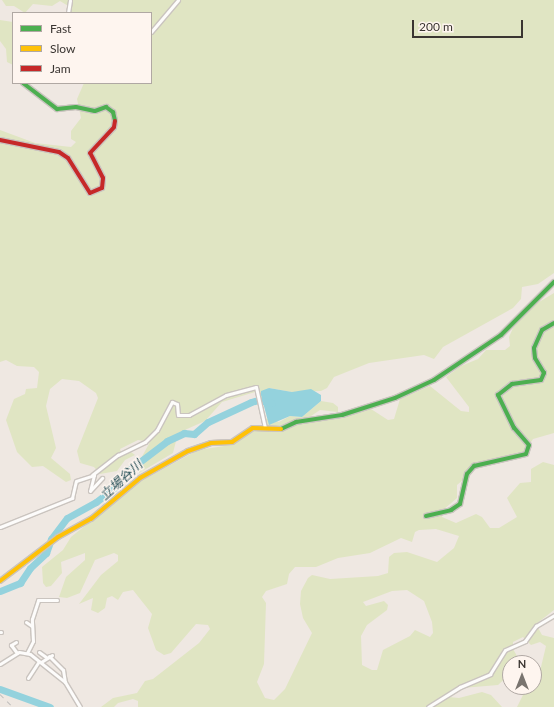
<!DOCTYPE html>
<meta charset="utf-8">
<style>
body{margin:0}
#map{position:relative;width:554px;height:707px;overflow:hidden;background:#efe8e2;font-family:Lato,"Noto Sans JP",sans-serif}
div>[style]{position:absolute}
.green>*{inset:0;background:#e0e5c3}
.water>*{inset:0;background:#94d2dd}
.river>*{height:7px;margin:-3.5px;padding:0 3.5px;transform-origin:3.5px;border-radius:3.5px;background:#94d2dd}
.roads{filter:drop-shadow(1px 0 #cac4bf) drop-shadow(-1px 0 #cac4bf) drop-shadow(0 1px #cac4bf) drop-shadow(0 -1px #cac4bf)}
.street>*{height:3px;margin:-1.5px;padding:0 1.5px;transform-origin:1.5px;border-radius:1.5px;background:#fdfcfb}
.fast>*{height:4px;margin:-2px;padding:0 2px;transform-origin:2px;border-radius:2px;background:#4caf50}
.slow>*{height:4px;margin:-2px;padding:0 2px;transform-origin:2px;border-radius:2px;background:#ffc107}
.jam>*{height:4px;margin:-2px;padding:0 2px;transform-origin:2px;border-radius:2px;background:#c62828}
.rail>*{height:1px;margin-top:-0.5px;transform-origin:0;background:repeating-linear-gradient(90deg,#c1bfbd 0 5px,transparent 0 10px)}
span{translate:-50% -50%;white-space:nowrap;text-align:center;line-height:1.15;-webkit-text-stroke:3px #fef5ef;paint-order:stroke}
.water-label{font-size:13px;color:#1f4a52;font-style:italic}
.legend{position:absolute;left:12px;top:12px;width:140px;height:72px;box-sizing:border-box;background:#fef5ef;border:1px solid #b0a8a3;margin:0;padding:5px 7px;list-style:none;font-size:12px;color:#3a3531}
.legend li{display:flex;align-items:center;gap:8px;height:20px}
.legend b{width:20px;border:1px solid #b0a8a3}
.north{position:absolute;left:502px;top:655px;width:40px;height:40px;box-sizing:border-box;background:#fef5ef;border:1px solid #b0a8a3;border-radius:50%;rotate:0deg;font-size:11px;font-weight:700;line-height:16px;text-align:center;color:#3a3531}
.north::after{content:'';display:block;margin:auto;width:14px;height:18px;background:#79746f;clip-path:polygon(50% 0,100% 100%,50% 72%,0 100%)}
.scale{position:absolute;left:412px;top:20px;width:111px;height:18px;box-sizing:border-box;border:2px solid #3a3531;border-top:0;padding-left:5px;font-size:12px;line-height:14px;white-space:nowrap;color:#3a3531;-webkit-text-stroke:3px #fef5ef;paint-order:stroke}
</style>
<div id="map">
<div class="green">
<div style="clip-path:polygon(2px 0,554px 0,554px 273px,538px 284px,522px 287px,521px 299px,513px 308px,443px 347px,434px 359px,424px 355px,369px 363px,334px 377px,327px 388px,321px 391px,292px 392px,269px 388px,263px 396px,262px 407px,259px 406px,255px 392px,222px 402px,205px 421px,178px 433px,173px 453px,139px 473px,139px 462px,150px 442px,138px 440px,120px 449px,122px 455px,131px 452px,135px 455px,125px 460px,117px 471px,100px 474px,94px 467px,80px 463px,77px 451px,98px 398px,96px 393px,79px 381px,62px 379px,50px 389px,46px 406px,56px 448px,51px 458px,70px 474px,71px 480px,66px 482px,43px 466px,32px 467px,17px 452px,6px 420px,14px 399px,25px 394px,26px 389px,37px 388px,39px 372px,34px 367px,17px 366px,6px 360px,0 362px,0 130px,35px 143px,71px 147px,76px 142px,71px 139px,71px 131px,81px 118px,77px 99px,84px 83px,151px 83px,151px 13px,70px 13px,70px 7px,60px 1px,52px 6px,33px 4px,25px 13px,14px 6px,6px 6px)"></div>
<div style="clip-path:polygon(0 20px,13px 22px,13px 65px,7px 62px,6px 49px,0 41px)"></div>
<div style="clip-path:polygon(evenodd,554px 293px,554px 433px,533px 439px,523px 455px,470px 467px,464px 479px,457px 485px,457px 498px,443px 510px,442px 517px,456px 523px,476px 514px,482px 517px,490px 528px,499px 528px,517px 517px,507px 498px,520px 483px,531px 482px,531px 469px,543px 462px,554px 465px,554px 610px,536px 624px,542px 635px,554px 638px,554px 707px,517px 707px,527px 687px,534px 687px,534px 675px,541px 667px,546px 646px,540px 642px,531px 645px,523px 637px,513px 642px,513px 649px,521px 663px,510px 663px,510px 674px,498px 685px,462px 688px,447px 693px,449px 697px,459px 698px,482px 692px,491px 695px,502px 707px,138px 707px,138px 701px,133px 699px,118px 703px,114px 707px,101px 707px,113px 698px,137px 693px,145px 681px,153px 679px,199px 643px,210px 629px,208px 625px,196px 624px,171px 653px,164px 655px,156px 650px,148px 628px,152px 614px,133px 590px,123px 592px,118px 600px,112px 596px,107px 598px,105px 608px,98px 613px,91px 610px,93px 598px,79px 604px,101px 575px,118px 561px,118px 555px,114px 553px,95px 560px,80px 593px,67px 598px,59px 597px,66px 577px,85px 560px,85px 553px,61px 562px,62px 573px,51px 586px,46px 587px,43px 583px,42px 567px,63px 550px,71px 537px,141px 481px,198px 450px,231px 445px,254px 429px,266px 429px,262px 420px,265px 418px,279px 422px,290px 416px,302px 417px,321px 401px,333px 403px,338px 407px,338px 412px,320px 410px,308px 418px,337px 418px,371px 409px,388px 420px,394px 419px,400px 399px,430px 386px,461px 411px,469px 412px,469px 407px,446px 377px,461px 366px,478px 359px,486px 350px,505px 350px,510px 346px,509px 337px,513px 328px,534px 305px,554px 293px,436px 529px,459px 536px,454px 548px,437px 562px,407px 552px,394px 553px,389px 557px,388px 573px,378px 576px,330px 579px,312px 575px,308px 578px,301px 591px,300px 604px,303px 618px,312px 633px,285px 689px,274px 700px,265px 698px,257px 682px,264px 664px,266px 603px,262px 597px,266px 591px,287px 584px,289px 574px,295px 567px,316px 567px,338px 558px,370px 553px,401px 538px,412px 542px,415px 532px,419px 530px,436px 529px,554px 293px,407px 590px,424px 601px,432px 622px,433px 633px,430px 637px,415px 630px,410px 636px,383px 650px,377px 670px,372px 670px,362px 665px,361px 636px,367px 625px,387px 610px,388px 605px,384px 601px,366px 606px,363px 602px,392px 591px,407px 590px)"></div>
</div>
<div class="water">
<div style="clip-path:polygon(269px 388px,292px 392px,311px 389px,321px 395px,321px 401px,302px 417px,290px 416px,269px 425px,261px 395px,261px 391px)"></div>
</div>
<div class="river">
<div style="left:0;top:591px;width:22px;rotate:-22deg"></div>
<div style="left:20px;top:583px;width:18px;rotate:-56deg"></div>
<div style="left:30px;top:568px;width:22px;rotate:-43deg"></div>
<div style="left:46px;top:553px;width:15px;rotate:-70deg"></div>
<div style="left:51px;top:539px;width:26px;rotate:-53deg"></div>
<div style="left:67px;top:518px;width:33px;rotate:-29deg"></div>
<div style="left:96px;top:502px;width:24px;rotate:-38deg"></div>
<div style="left:115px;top:487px;width:22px;rotate:-51deg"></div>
<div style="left:129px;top:470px;width:48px;rotate:-37.3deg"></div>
<div style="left:167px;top:441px;width:19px;rotate:-25deg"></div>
<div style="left:184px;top:433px;width:10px;rotate:6deg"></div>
<div style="left:194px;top:434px;width:18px;rotate:-41deg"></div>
<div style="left:208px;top:422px;width:47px;rotate:-24.9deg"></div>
<div style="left:251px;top:402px;width:7px;rotate:-16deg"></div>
<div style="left:258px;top:400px;width:14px;rotate:12deg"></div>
<div style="left:0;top:689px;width:53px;rotate:19.8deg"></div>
</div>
<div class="roads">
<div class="street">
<div style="left:68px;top:13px;width:13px;rotate:-81deg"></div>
<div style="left:151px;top:32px;width:42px;rotate:-49.8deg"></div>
<div style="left:92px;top:475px;width:33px;rotate:-38deg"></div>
<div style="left:118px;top:455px;width:30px;rotate:-26deg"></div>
<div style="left:145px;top:442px;width:17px;rotate:-45deg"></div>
<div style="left:157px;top:430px;width:32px;rotate:-62deg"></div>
<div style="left:172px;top:402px;width:5px;rotate:22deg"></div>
<div style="left:177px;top:404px;width:11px;rotate:85deg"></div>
<div style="left:178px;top:415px;width:11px"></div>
<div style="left:189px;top:415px;width:42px;rotate:-28.4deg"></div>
<div style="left:226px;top:395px;width:31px;rotate:-15deg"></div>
<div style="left:256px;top:387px;width:42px;rotate:77.6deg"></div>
<div style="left:0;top:527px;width:78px;rotate:-21.9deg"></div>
<div style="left:72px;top:498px;width:17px;rotate:-77deg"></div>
<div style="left:76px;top:481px;width:19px;rotate:-18deg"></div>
<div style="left:94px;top:475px;width:16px;rotate:104deg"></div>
<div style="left:90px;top:491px;width:18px;rotate:-47deg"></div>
<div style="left:26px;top:622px;width:7px;rotate:34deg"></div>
<div style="left:0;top:632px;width:1px"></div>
<div style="left:16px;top:642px;width:6px;rotate:149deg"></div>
<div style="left:11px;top:645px;width:10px;rotate:53deg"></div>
<div style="left:39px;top:652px;width:9px;rotate:36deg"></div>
<div style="left:27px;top:653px;width:13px;rotate:-63deg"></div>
<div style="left:33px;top:641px;width:22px;rotate:-93deg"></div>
<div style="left:32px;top:619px;width:20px;rotate:-72deg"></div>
<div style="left:38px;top:600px;width:19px"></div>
<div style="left:49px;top:656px;width:20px;rotate:45deg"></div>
<div style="left:63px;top:670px;width:12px;rotate:81deg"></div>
<div style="left:41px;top:662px;width:13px;rotate:-32deg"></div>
<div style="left:0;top:664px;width:22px;rotate:-32deg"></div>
<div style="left:19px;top:652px;width:11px;rotate:10deg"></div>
<div style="left:30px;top:654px;width:45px;rotate:38.7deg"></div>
<div style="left:65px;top:682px;width:29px;rotate:59deg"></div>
<div style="left:28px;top:678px;width:20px;rotate:-57deg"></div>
<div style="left:428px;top:707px;width:38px;rotate:-32deg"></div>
<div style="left:460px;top:687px;width:33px;rotate:-23deg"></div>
<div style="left:490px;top:674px;width:28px;rotate:-58deg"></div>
<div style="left:505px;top:650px;width:22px;rotate:-24deg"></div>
<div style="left:525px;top:641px;width:19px;rotate:-54deg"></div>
<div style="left:536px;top:626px;width:21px;rotate:-31deg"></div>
</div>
<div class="fast">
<div style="left:23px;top:83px;width:43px;rotate:37.4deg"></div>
<div style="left:57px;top:109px;width:19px;rotate:-6deg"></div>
<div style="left:76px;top:107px;width:19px;rotate:12deg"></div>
<div style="left:95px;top:111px;width:12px;rotate:-20deg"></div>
<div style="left:106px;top:107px;width:9px;rotate:36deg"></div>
<div style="left:113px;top:112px;width:9px;rotate:77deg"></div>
<div style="left:281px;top:429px;width:17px;rotate:-25deg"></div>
<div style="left:296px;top:422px;width:47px;rotate:-8.7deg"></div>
<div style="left:342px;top:415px;width:56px;rotate:-17.8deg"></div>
<div style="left:395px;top:398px;width:43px;rotate:-24.8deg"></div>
<div style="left:434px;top:380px;width:81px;rotate:-33.9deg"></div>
<div style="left:501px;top:335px;width:75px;rotate:-45deg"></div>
<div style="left:426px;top:516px;width:26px;rotate:-13deg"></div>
<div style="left:451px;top:510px;width:11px;rotate:-34deg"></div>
<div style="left:460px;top:504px;width:31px;rotate:-77deg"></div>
<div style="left:467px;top:474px;width:11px;rotate:-49deg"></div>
<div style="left:474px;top:466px;width:53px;rotate:-13deg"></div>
<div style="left:526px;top:454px;width:9px;rotate:-72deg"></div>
<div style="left:529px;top:445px;width:23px;rotate:-131deg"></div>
<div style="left:514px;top:428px;width:37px;rotate:-116deg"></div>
<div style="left:498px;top:395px;width:18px;rotate:-38deg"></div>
<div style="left:512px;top:384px;width:29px;rotate:-8deg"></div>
<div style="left:541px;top:380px;width:8px;rotate:-67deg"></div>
<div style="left:544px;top:373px;width:17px;rotate:-121deg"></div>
<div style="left:535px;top:358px;width:10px;rotate:-96deg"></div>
<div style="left:534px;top:348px;width:20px;rotate:-66deg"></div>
<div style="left:542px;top:330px;width:14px;rotate:-30deg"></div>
</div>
<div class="slow">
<div style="left:0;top:581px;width:73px;rotate:-37.2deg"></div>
<div style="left:58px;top:537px;width:38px;rotate:-29deg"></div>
<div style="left:91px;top:519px;width:64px;rotate:-39.9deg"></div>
<div style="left:140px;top:478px;width:55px;rotate:-29.4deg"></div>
<div style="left:188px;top:451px;width:24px;rotate:-19deg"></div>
<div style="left:211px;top:443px;width:21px;rotate:-3deg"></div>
<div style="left:232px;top:442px;width:25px;rotate:-34deg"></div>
<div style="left:253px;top:428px;width:28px;rotate:2deg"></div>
</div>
<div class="jam">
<div style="left:0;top:140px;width:60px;rotate:11.5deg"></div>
<div style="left:59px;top:152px;width:11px;rotate:34deg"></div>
<div style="left:68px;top:158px;width:41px;rotate:57.8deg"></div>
<div style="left:90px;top:193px;width:13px;rotate:-23deg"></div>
<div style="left:102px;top:188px;width:10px;rotate:-84deg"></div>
<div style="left:103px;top:178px;width:28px;rotate:-117deg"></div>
<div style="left:90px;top:153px;width:35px;rotate:-47deg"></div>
<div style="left:114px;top:127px;width:6px;rotate:-81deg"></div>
</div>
</div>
<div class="rail">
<div style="left:0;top:694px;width:18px;rotate:45deg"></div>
</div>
<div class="water-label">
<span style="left:121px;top:480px;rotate:-42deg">立場谷川</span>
</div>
<ul class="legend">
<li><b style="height:5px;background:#4caf50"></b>Fast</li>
<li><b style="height:5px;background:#ffc107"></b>Slow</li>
<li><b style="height:5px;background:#c62828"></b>Jam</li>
</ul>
<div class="north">N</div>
<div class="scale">200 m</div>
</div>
